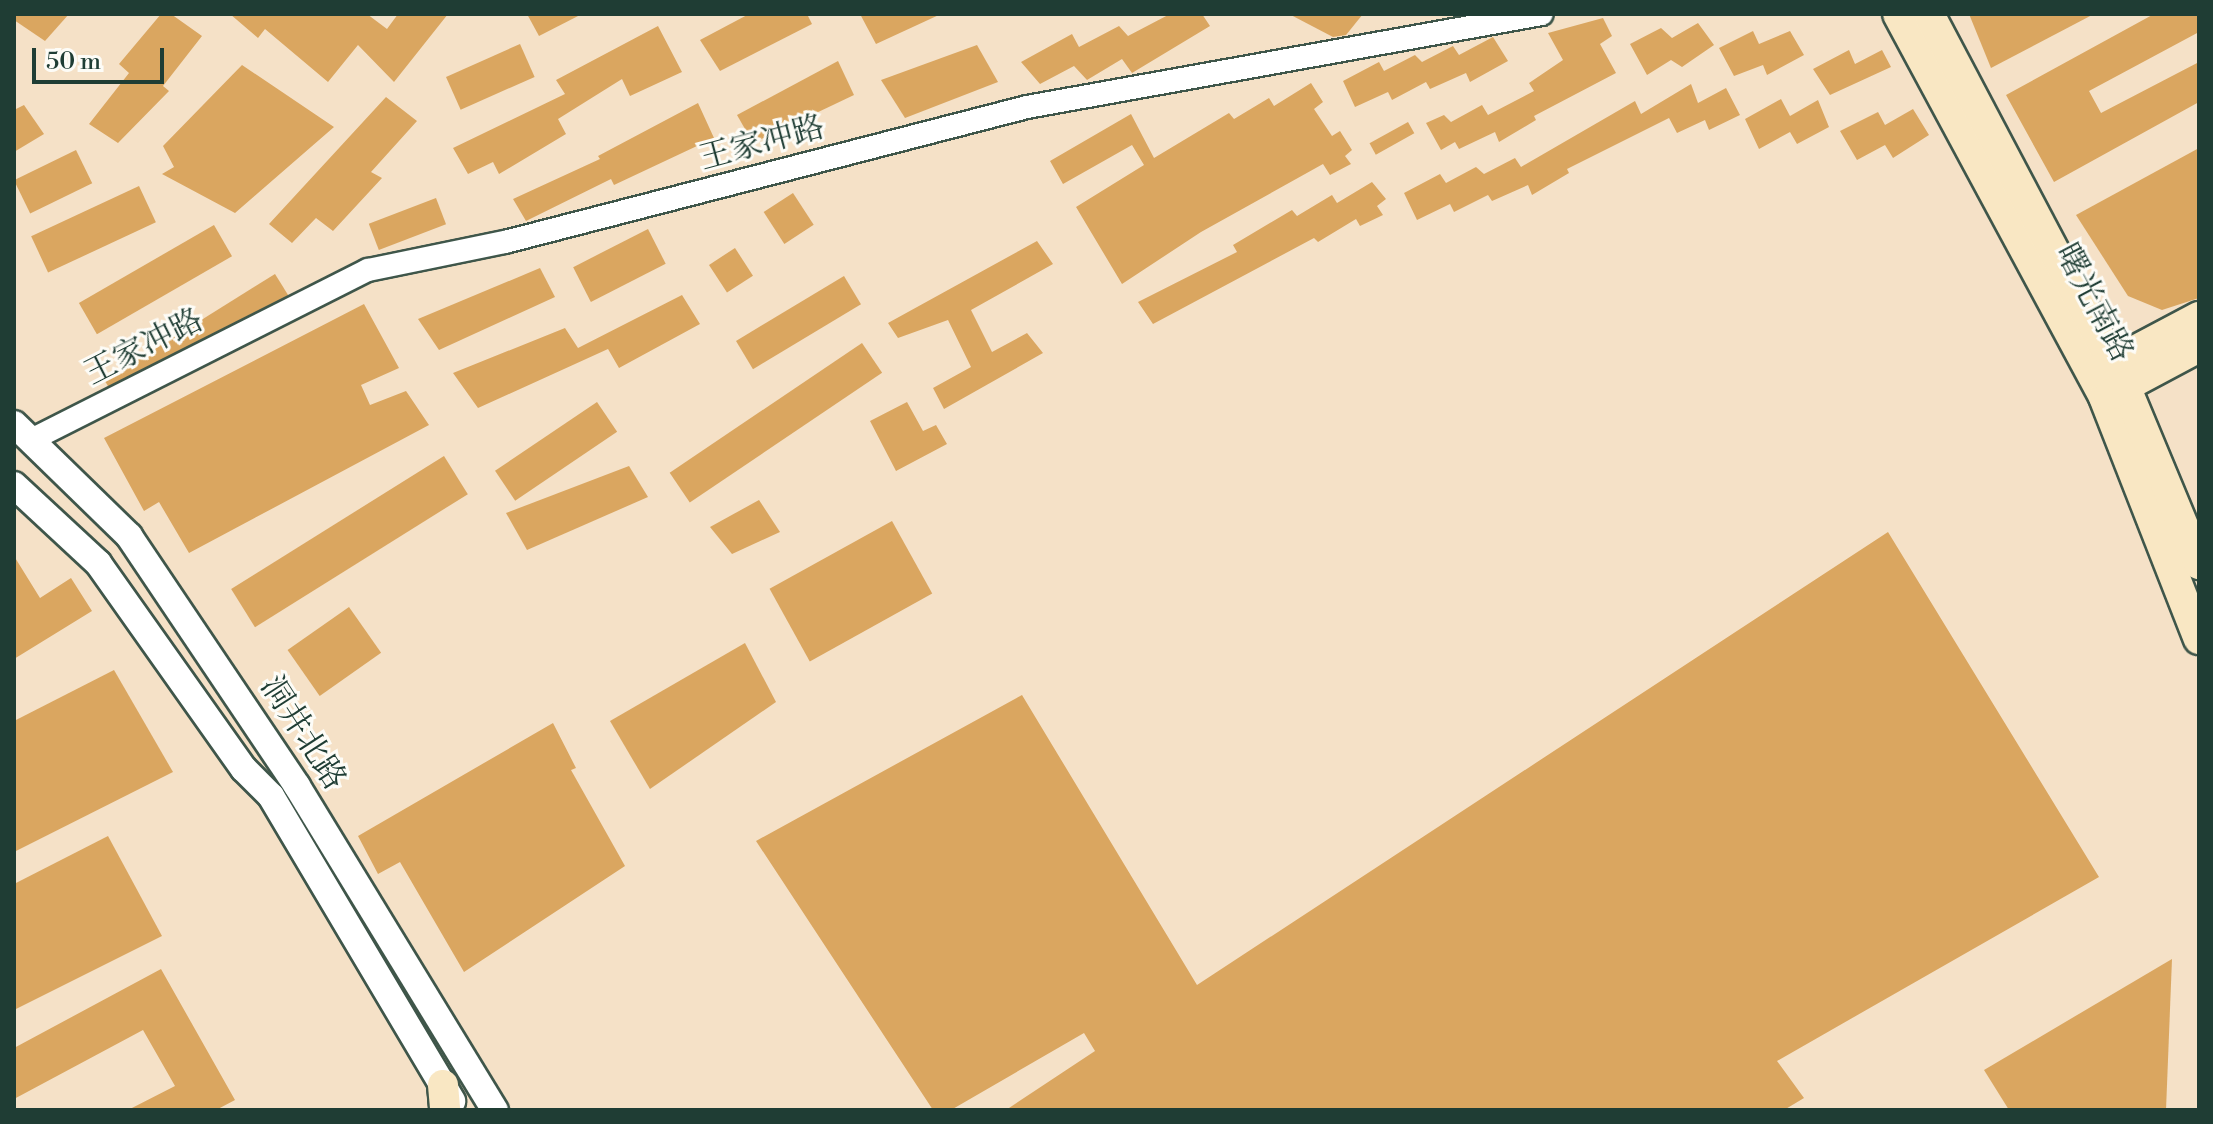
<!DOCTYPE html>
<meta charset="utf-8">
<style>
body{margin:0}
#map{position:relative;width:2213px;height:1124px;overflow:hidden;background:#f5e1c7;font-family:"Libre Bodoni","Noto Serif SC",serif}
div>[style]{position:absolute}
.building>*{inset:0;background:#daa660;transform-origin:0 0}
.roads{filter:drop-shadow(2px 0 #3f564a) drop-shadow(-2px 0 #3f564a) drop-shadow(0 2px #3f564a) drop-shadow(0 -2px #3f564a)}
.minor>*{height:22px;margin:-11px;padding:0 11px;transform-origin:11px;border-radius:11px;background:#fff}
.tertiary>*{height:26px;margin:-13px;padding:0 13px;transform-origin:13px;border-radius:13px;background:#fff}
.secondary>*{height:30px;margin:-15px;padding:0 15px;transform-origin:15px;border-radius:15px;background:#f9e7c3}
span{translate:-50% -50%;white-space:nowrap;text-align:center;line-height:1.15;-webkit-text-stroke:6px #fdfcf7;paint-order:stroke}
.street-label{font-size:32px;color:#1f3d34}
.frame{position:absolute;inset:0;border:16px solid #1f3d34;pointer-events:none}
.scale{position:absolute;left:32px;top:48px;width:132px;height:36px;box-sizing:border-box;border:4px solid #1f3d34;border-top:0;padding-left:10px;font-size:24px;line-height:28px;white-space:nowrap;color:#1f3d34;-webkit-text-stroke:6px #fdfcf7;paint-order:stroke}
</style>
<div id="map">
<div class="building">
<div style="clip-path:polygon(14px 14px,69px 14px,45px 41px,14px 20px)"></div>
<div style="clip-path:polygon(161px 14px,171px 14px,202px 36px,163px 86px,169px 91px,118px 143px,89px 124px,129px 73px,119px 64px)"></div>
<div style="clip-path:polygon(230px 14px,367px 14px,387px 29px,398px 14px,448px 14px,394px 82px,358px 45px,328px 82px,265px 29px,258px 38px)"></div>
<div style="clip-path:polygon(527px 14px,582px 14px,539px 36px)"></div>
<div style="clip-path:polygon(749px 14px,807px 14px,812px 24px,720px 71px,700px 40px)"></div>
<div style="clip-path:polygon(860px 14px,941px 14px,876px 44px)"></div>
<div style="clip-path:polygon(1170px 14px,1202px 14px,1210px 26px,1132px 73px,1122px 59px,1087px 80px,1074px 66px,1040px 84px,1021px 62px,1072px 34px,1079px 47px,1119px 26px,1128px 36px)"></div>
<div style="clip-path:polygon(1289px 14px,1363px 14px,1346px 35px,1333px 37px)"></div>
<div style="clip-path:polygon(1969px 14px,2094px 14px,1991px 68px)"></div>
<div style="clip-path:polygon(2154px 14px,2199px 14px,2199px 32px,2089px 91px,2101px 113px,2199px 62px,2199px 102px,2054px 182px,2006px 95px)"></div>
<div style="clip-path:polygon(1603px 18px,1612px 36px,1600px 44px,1616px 73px,1534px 116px,1536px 120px,1499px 142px,1495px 132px,1459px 149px,1455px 142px,1441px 150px,1426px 123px,1444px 115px,1451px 122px,1482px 105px,1488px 115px,1534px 91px,1529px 83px,1563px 60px,1548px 33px)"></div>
<div style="clip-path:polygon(1698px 23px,1714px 45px,1682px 67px,1671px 60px,1647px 75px,1630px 44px,1661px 28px,1672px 38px)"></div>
<div style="clip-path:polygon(658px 26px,682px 72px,630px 96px,622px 79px,558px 119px,566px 134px,499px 174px,493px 162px,468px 174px,453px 148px,565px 94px,556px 80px)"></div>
<div style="clip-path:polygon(1753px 31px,1759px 44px,1790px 31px,1804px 55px,1767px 75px,1763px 65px,1734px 76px,1719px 48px)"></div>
<div style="clip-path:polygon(1493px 37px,1508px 61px,1470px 82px,1466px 73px,1430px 89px,1426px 82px,1392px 100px,1388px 92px,1355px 107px,1343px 81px,1379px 62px,1384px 71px,1415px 55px,1422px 62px,1453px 46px,1459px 55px)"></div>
<div style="left:520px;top:44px;width:36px;height:81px;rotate:66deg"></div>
<div style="clip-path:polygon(977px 45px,998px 82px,905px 118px,881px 80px)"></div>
<div style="clip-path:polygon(1849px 50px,1855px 64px,1882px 50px,1891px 67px,1830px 95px,1813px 69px)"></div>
<div style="clip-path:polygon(838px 61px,854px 95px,753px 143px,737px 115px)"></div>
<div style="clip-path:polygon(242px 65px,334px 127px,235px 213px,162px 174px,174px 167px,163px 146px)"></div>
<div style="clip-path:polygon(1311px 83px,1323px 102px,1314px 109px,1332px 136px,1340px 131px,1352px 150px,1345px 156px,1351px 164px,1330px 175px,1323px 164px,1201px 232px,1122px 284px,1076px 207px,1144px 165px,1132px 145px,1063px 184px,1050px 161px,1131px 114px,1154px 158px,1229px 113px,1234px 119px,1269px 98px,1274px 106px)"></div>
<div style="clip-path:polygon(1691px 84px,1698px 103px,1726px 88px,1740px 115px,1709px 130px,1705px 120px,1677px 133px,1669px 118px,1567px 169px,1569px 173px,1532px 195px,1528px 185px,1492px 201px,1488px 195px,1454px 212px,1450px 204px,1417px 220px,1404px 193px,1440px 174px,1446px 183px,1476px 167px,1484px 174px,1515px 158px,1521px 167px,1635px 101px,1641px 114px)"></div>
<div style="clip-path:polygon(386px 97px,417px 121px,371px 172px,382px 178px,333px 231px,316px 218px,292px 243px,269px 224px)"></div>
<div style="clip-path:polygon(1781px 99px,1790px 116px,1818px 100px,1829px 127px,1797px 144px,1790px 132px,1759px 149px,1745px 119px)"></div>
<div style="clip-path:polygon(698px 103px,714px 138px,614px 185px,611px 179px,526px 221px,513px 199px,600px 159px,598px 156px)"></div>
<div style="clip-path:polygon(24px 105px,44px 134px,14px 152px,14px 110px)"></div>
<div style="clip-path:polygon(1913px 109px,1929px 135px,1893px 158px,1885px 145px,1857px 160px,1840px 131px,1878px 112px,1885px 125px)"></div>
<div style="left:1408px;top:122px;width:13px;height:44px;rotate:61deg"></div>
<div style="clip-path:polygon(2199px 148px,2199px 298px,2162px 310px,2128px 296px,2076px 215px)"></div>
<div style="left:76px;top:150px;width:37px;height:69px;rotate:64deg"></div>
<div style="clip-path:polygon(1372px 182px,1386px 199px,1377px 206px,1383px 215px,1360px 226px,1356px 219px,1318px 242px,1314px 238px,1153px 324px,1138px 302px,1237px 252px,1233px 245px,1292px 210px,1297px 216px,1332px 195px,1337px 203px)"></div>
<div style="left:139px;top:186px;width:40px;height:119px;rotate:65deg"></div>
<div style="left:793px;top:193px;width:38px;height:35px;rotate:57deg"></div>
<div style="left:436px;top:198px;width:28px;height:72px;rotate:69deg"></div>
<div style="left:214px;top:225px;width:36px;height:156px;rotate:60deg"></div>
<div style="left:648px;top:229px;width:39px;height:84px;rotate:63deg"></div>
<div style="clip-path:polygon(1037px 241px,1053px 264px,971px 310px,992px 352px,1027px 333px,1043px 353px,944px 409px,933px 388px,971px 367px,948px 320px,898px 338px,888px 323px)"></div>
<div style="left:735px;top:248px;width:33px;height:31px;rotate:57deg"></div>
<div style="clip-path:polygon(540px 268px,555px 297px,439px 350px,418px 319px)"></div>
<div style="left:275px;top:274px;width:25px;height:201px;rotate:58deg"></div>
<div style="left:844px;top:276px;width:33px;height:126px;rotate:59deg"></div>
<div style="clip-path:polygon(682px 295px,700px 324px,619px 368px,608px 349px,478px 408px,453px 373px,565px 328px,578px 348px)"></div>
<div style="clip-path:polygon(364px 304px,399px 368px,361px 385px,370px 405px,406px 391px,429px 425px,189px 553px,159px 502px,144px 511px,104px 438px)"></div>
<div style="left:862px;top:343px;width:36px;height:232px;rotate:56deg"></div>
<div style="left:597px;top:402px;width:36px;height:123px;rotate:56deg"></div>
<div style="clip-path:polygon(907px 402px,923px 431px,936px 425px,947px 444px,896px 471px,870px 421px)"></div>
<div style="left:444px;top:456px;width:45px;height:251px;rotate:58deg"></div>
<div style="clip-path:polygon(629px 466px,648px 497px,527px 550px,506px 513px)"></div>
<div style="clip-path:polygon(759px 500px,780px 532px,732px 554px,710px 527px)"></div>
<div style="left:892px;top:521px;width:83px;height:140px;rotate:61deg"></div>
<div style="clip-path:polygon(1888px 532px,2099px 877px,1777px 1061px,1804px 1098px,1784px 1110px,1006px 1110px,1095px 1051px,1084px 1033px,951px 1110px,933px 1110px,756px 841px,1022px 695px,1197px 985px)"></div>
<div style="clip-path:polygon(14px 556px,40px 598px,71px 578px,92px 611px,14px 659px)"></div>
<div style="left:349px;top:607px;width:56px;height:75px;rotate:55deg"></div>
<div style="clip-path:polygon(745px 643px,776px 702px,650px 789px,610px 721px)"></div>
<div style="clip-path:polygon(114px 670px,173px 772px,14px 852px,14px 721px)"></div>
<div style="clip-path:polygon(553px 723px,576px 768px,571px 770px,625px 866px,464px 972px,400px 862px,378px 874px,358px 836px)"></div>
<div style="clip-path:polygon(108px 836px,162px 936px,14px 1010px,14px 884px)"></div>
<div style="clip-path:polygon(2172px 959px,2166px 1110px,2009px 1110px,1984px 1070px)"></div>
<div style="clip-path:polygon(161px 969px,235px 1100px,216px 1110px,128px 1110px,175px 1086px,143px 1030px,14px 1099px,14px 1048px)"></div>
</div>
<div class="roads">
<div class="minor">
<div style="left:33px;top:439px;width:375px;rotate:-26.8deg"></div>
<div style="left:368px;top:270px;width:140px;rotate:-11.6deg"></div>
<div style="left:505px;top:242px;width:539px;rotate:-14.5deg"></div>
<div style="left:1027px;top:107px;width:523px;rotate:-10.24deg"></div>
</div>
<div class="tertiary">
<div style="left:14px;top:424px;width:161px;rotate:44.2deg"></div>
<div style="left:129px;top:536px;width:301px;rotate:56.1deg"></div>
<div style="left:297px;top:786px;width:380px;rotate:58.6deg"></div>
<div style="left:14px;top:485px;width:115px;rotate:42.9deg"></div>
<div style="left:98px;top:563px;width:252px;rotate:54.7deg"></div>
<div style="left:244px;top:769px;width:38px;rotate:45deg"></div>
<div style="left:271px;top:796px;width:355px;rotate:59.3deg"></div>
</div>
<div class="secondary">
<div style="left:1898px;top:14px;width:435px;rotate:61.7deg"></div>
<div style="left:2104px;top:397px;width:260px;rotate:68.6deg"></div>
<div style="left:1929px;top:14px;width:420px;rotate:62.2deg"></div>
<div style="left:2125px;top:386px;width:193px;rotate:67.4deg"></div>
<div style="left:2095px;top:372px;width:118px;rotate:-27.9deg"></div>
<div style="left:2109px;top:395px;width:102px;rotate:-28.1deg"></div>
<div style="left:443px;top:1085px;width:25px;rotate:85deg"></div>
</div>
</div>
<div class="street-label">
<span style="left:762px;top:143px;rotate:-15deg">王家冲路</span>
<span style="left:2094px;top:303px;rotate:62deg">曙光南路</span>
<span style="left:144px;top:347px;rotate:-27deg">王家冲路</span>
<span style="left:303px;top:733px;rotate:57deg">洞井北路</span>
</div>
<div class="frame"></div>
<div class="scale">50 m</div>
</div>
